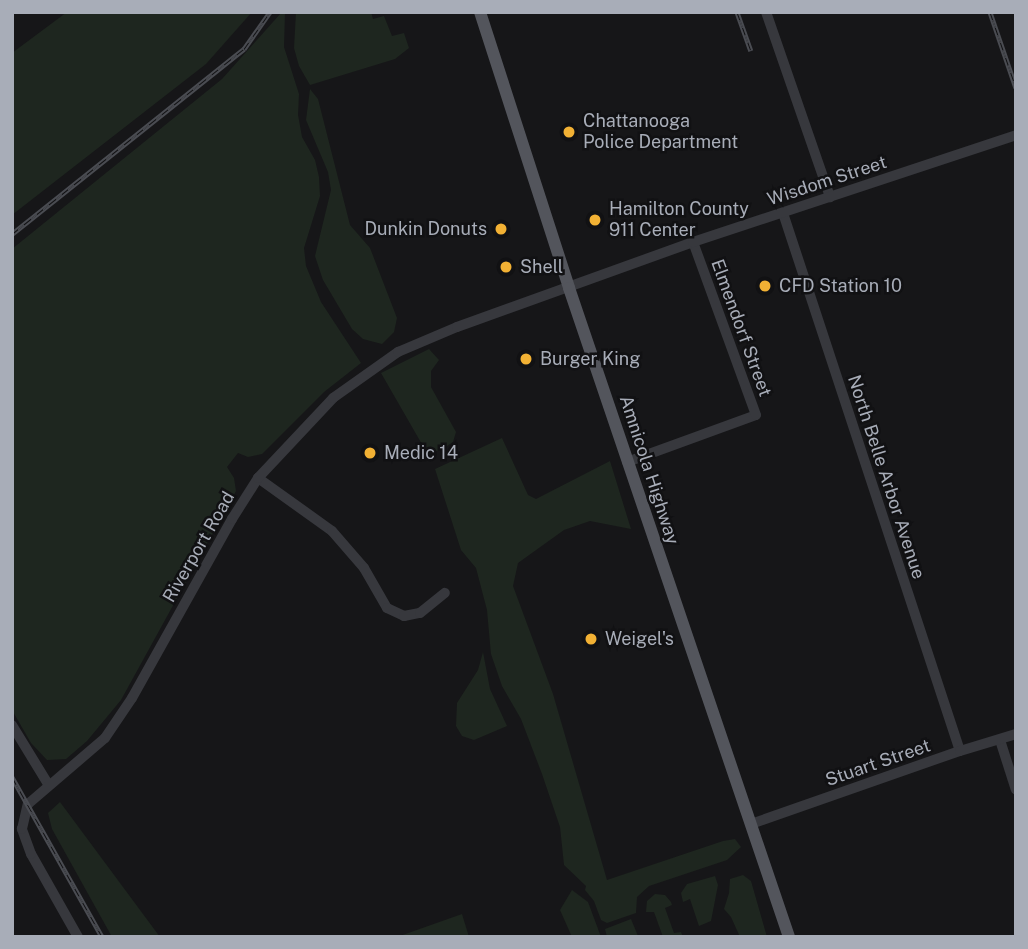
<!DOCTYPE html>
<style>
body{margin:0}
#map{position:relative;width:1028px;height:949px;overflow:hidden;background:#161618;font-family:"Public Sans",sans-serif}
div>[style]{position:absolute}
.green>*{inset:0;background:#1e261f}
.minor>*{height:10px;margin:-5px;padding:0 5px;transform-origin:5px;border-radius:5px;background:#37383d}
.major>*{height:12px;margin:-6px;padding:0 6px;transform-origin:6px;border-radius:6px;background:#53555c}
.rail>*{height:5px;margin-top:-2.5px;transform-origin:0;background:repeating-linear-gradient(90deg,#111113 0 8px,#4a4c52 0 16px);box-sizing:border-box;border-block:2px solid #4a4c52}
.dots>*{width:19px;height:19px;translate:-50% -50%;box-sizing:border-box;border:4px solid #111113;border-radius:50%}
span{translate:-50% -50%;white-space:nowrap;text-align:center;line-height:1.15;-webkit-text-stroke:5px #111113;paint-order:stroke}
.poi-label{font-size:18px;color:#a8adb8}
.left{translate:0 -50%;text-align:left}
.right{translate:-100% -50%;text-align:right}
.street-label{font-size:18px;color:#a8adb8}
.frame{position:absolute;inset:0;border:14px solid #a8adb8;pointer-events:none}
</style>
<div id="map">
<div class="green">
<div style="clip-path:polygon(67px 12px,252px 12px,206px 64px,12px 215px,12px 53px)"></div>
<div style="clip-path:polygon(296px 12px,371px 12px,373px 19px,384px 16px,392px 36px,404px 33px,409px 48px,395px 59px,310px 85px,299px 66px,294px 48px)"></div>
<div style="clip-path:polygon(281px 13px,285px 13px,284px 47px,299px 94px,298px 115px,302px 137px,315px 160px,319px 177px,320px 196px,304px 248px,306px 266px,321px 302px,361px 363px,324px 392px,262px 454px,248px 457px,238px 453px,227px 467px,234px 478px,236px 491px,121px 700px,87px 741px,66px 759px,47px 760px,31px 743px,12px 710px,12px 249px,222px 79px)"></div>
<div style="clip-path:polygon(310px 89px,318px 99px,350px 225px,370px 248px,397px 318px,394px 332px,382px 344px,363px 339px,352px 329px,323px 280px,315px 256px,331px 190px,328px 172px,306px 120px)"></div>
<div style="clip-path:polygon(429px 349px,439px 360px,431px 371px,431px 387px,456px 432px,453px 442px,441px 450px,427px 453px,381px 373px)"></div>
<div style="clip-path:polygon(502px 438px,528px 495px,536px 499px,610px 461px,631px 529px,590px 521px,564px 530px,518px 563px,513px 586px,553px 694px,607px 880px,723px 841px,735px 839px,741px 847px,727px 860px,649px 886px,637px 897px,636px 913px,607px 923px,601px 920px,594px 901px,585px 890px,586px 886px,564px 865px,560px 827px,542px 774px,521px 719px,502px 686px,491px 654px,487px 610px,476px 568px,461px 550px,435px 469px)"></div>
<div style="clip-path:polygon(483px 652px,490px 689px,507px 726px,474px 740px,462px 736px,456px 726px,457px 703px,478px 670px)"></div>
<div style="clip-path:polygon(60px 802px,160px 937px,112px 937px,52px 829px,48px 813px)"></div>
<div style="clip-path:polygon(743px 875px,751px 881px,767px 937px,740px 937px,731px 917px,724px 909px,729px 893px,730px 879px)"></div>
<div style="clip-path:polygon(715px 876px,718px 885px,711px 921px,699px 926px,690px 899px,683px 902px,681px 893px,687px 884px)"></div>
<div style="clip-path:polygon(572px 890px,588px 902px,601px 937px,572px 937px,560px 910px)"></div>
<div style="clip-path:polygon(655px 894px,665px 895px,671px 902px,672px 905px,665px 908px,674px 933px,681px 932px,683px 937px,663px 937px,654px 912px,646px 912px,647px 901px)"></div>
<div style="clip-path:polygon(462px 914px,469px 937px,397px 937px)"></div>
<div style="clip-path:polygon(631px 919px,638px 936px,607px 937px,605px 929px)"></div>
</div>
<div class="minor">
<div style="left:766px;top:12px;width:196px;rotate:70.9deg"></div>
<div style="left:783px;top:213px;width:566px;rotate:71.79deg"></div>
<div style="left:627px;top:462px;width:137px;rotate:-20deg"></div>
<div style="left:756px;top:415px;width:184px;rotate:-110deg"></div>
<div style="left:258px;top:478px;width:91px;rotate:35.6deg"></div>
<div style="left:332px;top:531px;width:49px;rotate:49.1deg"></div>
<div style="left:364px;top:568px;width:46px;rotate:60.1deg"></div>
<div style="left:387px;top:608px;width:19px;rotate:25deg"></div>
<div style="left:404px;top:616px;width:16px;rotate:-11deg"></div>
<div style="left:420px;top:613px;width:32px;rotate:-39deg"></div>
<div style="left:12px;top:725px;width:69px;rotate:58.6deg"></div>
<div style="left:1000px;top:740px;width:52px;rotate:72.3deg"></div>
<div style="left:751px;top:824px;width:221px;rotate:-19.3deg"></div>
<div style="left:960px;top:751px;width:59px;rotate:-16.9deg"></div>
<div style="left:78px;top:937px;width:95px;rotate:-119.5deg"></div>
<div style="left:31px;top:854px;width:27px;rotate:-110deg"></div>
<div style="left:22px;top:829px;width:26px;rotate:-77deg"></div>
<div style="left:28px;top:804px;width:101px;rotate:-40.6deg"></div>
<div style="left:105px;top:738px;width:48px;rotate:-56deg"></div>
<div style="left:132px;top:698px;width:205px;rotate:-60.8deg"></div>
<div style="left:232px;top:519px;width:49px;rotate:-57.6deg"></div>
<div style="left:258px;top:478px;width:110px;rotate:-46.8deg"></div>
<div style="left:333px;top:398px;width:80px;rotate:-35.3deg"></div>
<div style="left:398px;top:352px;width:64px;rotate:-23deg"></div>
<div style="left:457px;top:327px;width:251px;rotate:-19.8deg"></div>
<div style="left:693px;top:242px;width:340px;rotate:-18.3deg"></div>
</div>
<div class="major">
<div style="left:480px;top:12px;width:290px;rotate:72.1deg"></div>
<div style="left:569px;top:288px;width:685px;rotate:71.27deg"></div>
</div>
<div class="rail">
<div style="left:737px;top:12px;width:41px;rotate:70.3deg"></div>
<div style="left:990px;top:12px;width:80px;rotate:71.1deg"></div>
<div style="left:12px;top:234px;width:297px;rotate:-38.6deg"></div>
<div style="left:244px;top:49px;width:45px;rotate:-54.9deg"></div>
<div style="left:12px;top:777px;width:184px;rotate:60.6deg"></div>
</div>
<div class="dots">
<div style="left:569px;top:132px;background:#f2b134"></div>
<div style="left:595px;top:220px;background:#f2b134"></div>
<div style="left:501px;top:229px;background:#f2b134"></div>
<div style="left:506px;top:267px;background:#f2b134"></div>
<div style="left:765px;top:286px;background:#f2b134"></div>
<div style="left:526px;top:359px;background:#f2b134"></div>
<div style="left:370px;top:453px;background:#f2b134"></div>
<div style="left:591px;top:639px;background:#f2b134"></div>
</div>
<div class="poi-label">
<span class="left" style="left:583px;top:132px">Chattanooga<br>Police Department</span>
<span class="left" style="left:609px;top:220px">Hamilton County<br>911 Center</span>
<span class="right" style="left:487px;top:229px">Dunkin Donuts</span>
<span class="left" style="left:520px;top:267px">Shell</span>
<span class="left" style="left:779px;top:286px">CFD Station 10</span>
<span class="left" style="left:540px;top:359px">Burger King</span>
<span class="left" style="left:384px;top:453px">Medic 14</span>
<span class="left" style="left:605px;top:639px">Weigel's</span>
</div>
<div class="street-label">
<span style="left:827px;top:181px;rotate:-18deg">Wisdom Street</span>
<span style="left:741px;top:328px;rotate:70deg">Elmendorf Street</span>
<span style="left:649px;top:470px;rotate:72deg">Amnicola Highway</span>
<span style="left:886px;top:477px;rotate:72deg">North Belle Arbor Avenue</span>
<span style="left:199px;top:547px;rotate:-60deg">Riverport Road</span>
<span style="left:878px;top:763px;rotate:-19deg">Stuart Street</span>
</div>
<div class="frame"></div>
</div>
